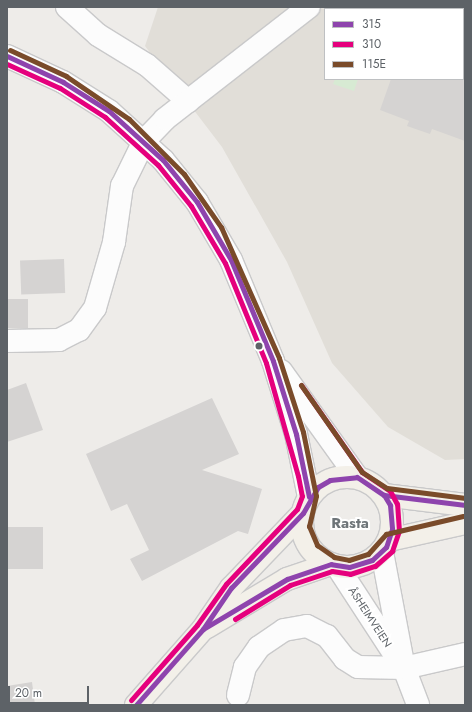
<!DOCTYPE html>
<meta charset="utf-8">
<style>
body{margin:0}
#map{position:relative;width:472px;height:712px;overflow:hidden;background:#eeece9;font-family:Jost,sans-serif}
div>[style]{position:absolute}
.education>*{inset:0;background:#e1ded8}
.green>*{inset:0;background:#d7ead3}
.building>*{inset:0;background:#d5d3d2;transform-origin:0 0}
.roads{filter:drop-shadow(1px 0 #c9c9ca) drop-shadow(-1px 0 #c9c9ca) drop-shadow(0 1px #c9c9ca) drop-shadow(0 -1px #c9c9ca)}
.minor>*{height:22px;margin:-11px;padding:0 11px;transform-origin:11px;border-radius:11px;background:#fcfcfc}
.major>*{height:22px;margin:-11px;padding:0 11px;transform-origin:11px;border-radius:11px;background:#f3f0e9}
.major>.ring{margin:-11px;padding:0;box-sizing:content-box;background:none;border:22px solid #f3f0e9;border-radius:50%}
.bus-1>*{height:5px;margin:-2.5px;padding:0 2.5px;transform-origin:2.5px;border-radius:2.5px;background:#8e44ad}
.bus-2>*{height:5px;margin:-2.5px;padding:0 2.5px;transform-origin:2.5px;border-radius:2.5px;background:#e5007d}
.bus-3>*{height:5px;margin:-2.5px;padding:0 2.5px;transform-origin:2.5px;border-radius:2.5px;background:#7a4b2a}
.dots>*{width:11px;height:11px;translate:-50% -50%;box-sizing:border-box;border:2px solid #fff;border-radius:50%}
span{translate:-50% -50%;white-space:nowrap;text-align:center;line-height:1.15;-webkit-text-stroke:4px #fff;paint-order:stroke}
.street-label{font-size:11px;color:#5d6267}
.district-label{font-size:15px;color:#6e7579;font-weight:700}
.frame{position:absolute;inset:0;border:8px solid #5d6267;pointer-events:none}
.legend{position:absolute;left:324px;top:8px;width:140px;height:72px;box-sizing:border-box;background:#fff;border:1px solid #bec0c2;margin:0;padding:5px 7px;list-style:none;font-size:12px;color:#5d6267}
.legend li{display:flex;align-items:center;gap:8px;height:20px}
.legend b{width:20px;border:1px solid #bec0c2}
.scale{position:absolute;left:8px;top:686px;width:81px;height:18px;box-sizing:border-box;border:2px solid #5d6267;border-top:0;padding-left:5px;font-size:12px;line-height:14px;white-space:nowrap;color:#5d6267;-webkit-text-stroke:3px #fff;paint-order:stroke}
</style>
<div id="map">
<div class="education">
<div style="clip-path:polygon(evenodd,158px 7px,465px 7px,465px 459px,445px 460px,388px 427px,332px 363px,287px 262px,222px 147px,145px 46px,158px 7px,325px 9px,463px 9px,463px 79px,325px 79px,325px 9px)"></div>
</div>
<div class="green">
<div style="clip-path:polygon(335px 79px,358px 79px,354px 91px,333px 84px)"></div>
</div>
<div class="building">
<div style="clip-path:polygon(391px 79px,465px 79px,465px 141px,432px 129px,430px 134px,407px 126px,409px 121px,380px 110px)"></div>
<div style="left:64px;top:259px;width:34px;height:44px;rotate:88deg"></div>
<div style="left:7px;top:299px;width:21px;height:29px"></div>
<div style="clip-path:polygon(26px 383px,43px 430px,7px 442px,7px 390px)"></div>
<div style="clip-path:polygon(212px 398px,239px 454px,202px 470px,262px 489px,248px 534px,238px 531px,142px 581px,130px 559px,149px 550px,127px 504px,111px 511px,86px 454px)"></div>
<div style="left:7px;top:527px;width:36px;height:42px"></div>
<div style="clip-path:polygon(32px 682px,35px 705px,7px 705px,7px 686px)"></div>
</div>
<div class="roads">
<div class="minor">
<div style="left:67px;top:7px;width:42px;rotate:42.1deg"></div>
<div style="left:98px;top:35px;width:57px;rotate:31.5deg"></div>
<div style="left:147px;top:65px;width:55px;rotate:41.3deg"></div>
<div style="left:7px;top:56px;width:62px;rotate:24.9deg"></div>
<div style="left:63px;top:82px;width:54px;rotate:32.2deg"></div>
<div style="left:109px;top:111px;width:73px;rotate:42.2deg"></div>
<div style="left:163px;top:160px;width:54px;rotate:51deg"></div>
<div style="left:197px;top:202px;width:67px;rotate:59.6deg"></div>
<div style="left:231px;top:260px;width:109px;rotate:67.4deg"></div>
<div style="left:273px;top:361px;width:77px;rotate:72.5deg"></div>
<div style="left:296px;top:434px;width:64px;rotate:78.3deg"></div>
<div style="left:7px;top:341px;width:52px;rotate:-1.1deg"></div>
<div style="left:59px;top:340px;width:22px;rotate:-27deg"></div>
<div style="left:79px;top:330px;width:27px;rotate:-54deg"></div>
<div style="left:95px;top:308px;width:69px;rotate:-73.9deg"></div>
<div style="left:114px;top:242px;width:57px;rotate:-81.9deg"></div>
<div style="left:122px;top:186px;width:50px;rotate:-63.9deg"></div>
<div style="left:144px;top:141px;width:30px;rotate:-46deg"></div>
<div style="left:165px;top:119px;width:182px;rotate:-37.9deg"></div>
<div style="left:281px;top:371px;width:130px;rotate:54.4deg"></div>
<div style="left:382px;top:552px;width:118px;rotate:79.3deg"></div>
<div style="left:404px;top:668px;width:40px;rotate:69deg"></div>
<div style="left:337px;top:566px;width:117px;rotate:56.9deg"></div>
<div style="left:238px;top:695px;width:29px;rotate:-76deg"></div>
<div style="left:245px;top:667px;width:24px;rotate:-55deg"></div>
<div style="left:259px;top:647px;width:30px;rotate:-34deg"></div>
<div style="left:284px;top:630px;width:23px;rotate:-10deg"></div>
<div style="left:307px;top:626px;width:22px;rotate:27deg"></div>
<div style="left:327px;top:636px;width:29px;rotate:52deg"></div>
<div style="left:345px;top:659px;width:15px;rotate:32deg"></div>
<div style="left:358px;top:667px;width:46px;rotate:1.2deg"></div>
<div style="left:404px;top:668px;width:63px;rotate:-12.9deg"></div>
</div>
<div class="major">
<div class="ring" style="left:302px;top:477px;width:68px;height:68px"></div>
<div style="left:384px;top:495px;width:82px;rotate:7deg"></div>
<div style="left:389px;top:540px;width:78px;rotate:-12.6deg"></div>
<div style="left:207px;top:627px;width:93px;rotate:-31deg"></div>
<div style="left:287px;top:579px;width:46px;rotate:-18.8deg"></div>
<div style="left:136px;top:705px;width:101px;rotate:-48.6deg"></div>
<div style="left:203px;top:629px;width:50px;rotate:-55.7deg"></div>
<div style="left:231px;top:588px;width:104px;rotate:-46.2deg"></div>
</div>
</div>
<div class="bus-1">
<div style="left:7px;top:56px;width:62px;rotate:24.9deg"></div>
<div style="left:63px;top:82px;width:54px;rotate:32.2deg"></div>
<div style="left:109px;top:111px;width:73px;rotate:42.2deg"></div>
<div style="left:163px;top:160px;width:54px;rotate:51deg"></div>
<div style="left:197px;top:202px;width:67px;rotate:59.6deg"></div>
<div style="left:231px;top:260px;width:109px;rotate:67.4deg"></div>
<div style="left:273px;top:361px;width:77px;rotate:72.5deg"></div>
<div style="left:296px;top:434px;width:64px;rotate:78.3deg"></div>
<div style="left:357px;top:477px;width:32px;rotate:34deg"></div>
<div style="left:384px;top:495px;width:12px;rotate:59deg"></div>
<div style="left:390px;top:505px;width:24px;rotate:85deg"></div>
<div style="left:392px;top:529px;width:19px;rotate:108deg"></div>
<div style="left:386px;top:547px;width:19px;rotate:137deg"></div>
<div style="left:372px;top:560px;width:24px;rotate:163deg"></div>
<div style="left:349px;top:567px;width:18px;rotate:-171deg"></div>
<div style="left:331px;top:564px;width:46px;rotate:161.2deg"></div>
<div style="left:287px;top:579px;width:98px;rotate:149.2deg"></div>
<div style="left:203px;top:629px;width:50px;rotate:-55.7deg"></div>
<div style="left:231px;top:588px;width:104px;rotate:-46.2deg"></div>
<div style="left:303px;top:513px;width:30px;rotate:-60deg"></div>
<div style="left:318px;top:487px;width:14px;rotate:-30deg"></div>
<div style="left:330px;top:480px;width:27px;rotate:-6deg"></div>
<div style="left:384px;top:495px;width:82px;rotate:7deg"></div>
<div style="left:136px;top:705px;width:101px;rotate:-48.6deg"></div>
</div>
<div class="bus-2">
<div style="left:7px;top:64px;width:58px;rotate:24.4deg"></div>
<div style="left:60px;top:88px;width:54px;rotate:32.8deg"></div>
<div style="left:105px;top:117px;width:72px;rotate:42.2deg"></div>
<div style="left:158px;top:165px;width:53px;rotate:51.2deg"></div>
<div style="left:191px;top:206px;width:66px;rotate:59.2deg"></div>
<div style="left:225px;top:263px;width:108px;rotate:67.7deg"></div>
<div style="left:266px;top:363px;width:117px;rotate:74.2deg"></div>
<div style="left:298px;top:476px;width:20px;rotate:79deg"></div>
<div style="left:302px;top:496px;width:14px;rotate:111deg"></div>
<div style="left:297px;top:509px;width:103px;rotate:133.4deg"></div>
<div style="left:226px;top:584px;width:50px;rotate:125.3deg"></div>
<div style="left:197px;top:625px;width:100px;rotate:131.3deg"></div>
<div style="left:235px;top:619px;width:65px;rotate:-31.7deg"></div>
<div style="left:290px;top:585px;width:44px;rotate:-18.4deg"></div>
<div style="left:332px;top:571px;width:18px;rotate:9deg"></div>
<div style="left:350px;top:574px;width:26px;rotate:-18deg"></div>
<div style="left:375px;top:566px;width:23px;rotate:-41deg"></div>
<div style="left:392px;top:551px;width:21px;rotate:-71deg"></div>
<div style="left:399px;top:531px;width:27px;rotate:-94deg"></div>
<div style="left:397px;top:504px;width:15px;rotate:-118deg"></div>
<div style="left:390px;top:491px;width:34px;rotate:-146deg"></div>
<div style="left:362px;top:472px;width:106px;rotate:-125deg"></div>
</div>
<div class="bus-3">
<div style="left:10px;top:50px;width:62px;rotate:24.9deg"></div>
<div style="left:66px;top:76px;width:76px;rotate:34.3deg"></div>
<div style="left:129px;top:119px;width:78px;rotate:45deg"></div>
<div style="left:184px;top:174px;width:65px;rotate:55.1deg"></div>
<div style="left:221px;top:227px;width:143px;rotate:66.1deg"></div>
<div style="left:279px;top:358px;width:78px;rotate:72deg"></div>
<div style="left:303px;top:432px;width:65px;rotate:78.5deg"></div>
<div style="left:316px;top:496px;width:31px;rotate:103deg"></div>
<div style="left:309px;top:526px;width:21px;rotate:67deg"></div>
<div style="left:317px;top:545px;width:21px;rotate:35deg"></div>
<div style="left:334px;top:557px;width:15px;rotate:11deg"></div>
<div style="left:349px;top:560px;width:20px;rotate:-18deg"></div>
<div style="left:368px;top:554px;width:27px;rotate:-48deg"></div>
<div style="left:386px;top:534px;width:79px;rotate:-13.2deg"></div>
<div style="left:301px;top:385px;width:106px;rotate:55deg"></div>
<div style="left:362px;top:472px;width:30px;rotate:33deg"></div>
<div style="left:387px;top:488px;width:79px;rotate:7.3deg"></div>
</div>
<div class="dots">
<div style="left:259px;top:346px;background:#5d6267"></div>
</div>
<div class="street-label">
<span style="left:370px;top:617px;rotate:57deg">ÅSHEIMVEIEN</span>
</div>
<div class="district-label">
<span style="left:350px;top:524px">Rasta</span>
</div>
<div class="frame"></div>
<ul class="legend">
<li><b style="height:5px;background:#8e44ad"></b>315</li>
<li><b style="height:5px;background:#e5007d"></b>310</li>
<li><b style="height:5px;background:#7a4b2a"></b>115E</li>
</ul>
<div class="scale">20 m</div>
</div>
